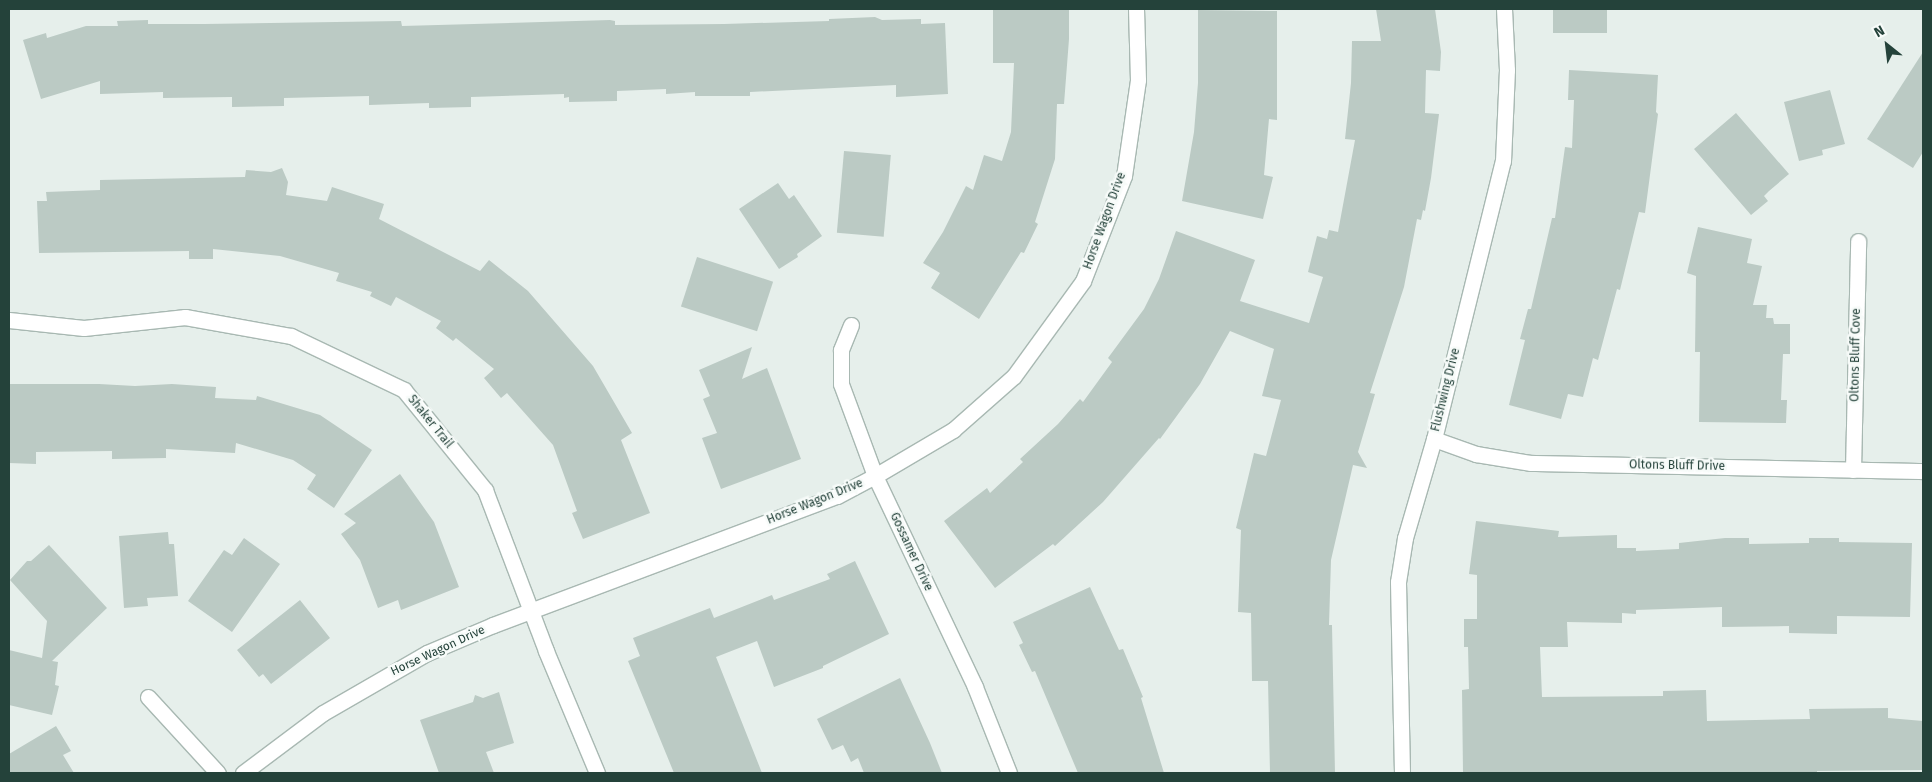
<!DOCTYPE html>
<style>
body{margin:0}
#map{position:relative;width:1932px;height:782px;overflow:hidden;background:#e6efeb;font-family:"Fira Sans",sans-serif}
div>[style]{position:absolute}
.building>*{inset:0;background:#bbcac4;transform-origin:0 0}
.roads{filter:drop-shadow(1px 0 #a8b8b2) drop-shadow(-1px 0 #a8b8b2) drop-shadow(0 1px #a8b8b2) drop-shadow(0 -1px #a8b8b2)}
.minor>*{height:15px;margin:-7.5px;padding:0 7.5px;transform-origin:7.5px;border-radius:7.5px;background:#fff}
span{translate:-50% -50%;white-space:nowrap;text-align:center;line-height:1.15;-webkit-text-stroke:5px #f7fbf9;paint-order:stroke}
.street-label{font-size:12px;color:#24423a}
.frame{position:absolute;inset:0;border:10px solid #24423a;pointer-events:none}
.north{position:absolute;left:1862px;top:20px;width:50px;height:50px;-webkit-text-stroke:4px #f7fbf9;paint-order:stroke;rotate:331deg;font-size:14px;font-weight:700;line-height:20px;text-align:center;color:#24423a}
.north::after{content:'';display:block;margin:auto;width:18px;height:22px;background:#24423a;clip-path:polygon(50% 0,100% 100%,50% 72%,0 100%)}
</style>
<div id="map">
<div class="building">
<div style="clip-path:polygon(993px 9px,1069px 10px,1069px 39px,1064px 104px,1057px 104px,1055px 159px,1035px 222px,1038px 224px,1024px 253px,1021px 252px,979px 319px,931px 288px,940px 273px,923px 263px,943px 232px,966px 186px,973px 190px,984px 155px,1002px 161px,1011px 132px,1014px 63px,993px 63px)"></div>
<div style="clip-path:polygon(1376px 9px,1435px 9px,1441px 52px,1440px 71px,1426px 70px,1425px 113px,1439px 114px,1431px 178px,1425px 211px,1423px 210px,1421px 220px,1417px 219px,1404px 287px,1370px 393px,1375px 394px,1358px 452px,1367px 468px,1353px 465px,1331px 560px,1329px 625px,1332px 625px,1335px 773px,1270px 773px,1268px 681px,1252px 681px,1251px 613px,1238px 612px,1241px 530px,1236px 528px,1254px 453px,1266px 456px,1281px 400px,1262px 396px,1274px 349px,1230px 331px,1200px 384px,1160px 439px,1159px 438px,1103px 502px,1055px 546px,1053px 544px,995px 588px,944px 521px,987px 488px,990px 493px,1023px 462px,1020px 459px,1058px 424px,1080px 399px,1083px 402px,1112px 362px,1108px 358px,1144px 309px,1159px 279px,1176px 231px,1255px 260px,1240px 301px,1309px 323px,1323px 277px,1308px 272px,1317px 236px,1327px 239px,1329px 230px,1338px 232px,1355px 140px,1345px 139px,1351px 83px,1352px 41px,1381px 41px)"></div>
<div style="left:1553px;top:9px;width:54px;height:24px"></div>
<div style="clip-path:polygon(1198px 10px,1277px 11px,1277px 120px,1269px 119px,1264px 175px,1273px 177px,1263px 219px,1182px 201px,1194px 132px,1198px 83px)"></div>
<div style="clip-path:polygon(875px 17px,882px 20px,921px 19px,921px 24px,945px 23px,948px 94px,896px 97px,896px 85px,750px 92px,750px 96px,695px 96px,695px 92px,666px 94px,666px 89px,617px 91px,617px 101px,569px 102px,569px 97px,564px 98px,564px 94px,471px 97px,471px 107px,429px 108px,429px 103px,369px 105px,369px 96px,284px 98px,284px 106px,232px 107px,232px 97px,163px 98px,163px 92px,100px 94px,100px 81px,41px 99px,23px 40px,46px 33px,47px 38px,86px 26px,118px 26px,117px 21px,148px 20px,148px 24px,204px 24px,401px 21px,402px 26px,610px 20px,615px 21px,615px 25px,724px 24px,829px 21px,829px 19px)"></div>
<div style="clip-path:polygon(1923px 52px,1923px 152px,1913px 168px,1867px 139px)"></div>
<div style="clip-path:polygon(1569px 70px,1658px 75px,1656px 112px,1658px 114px,1645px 213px,1639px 212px,1620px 290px,1617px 289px,1598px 360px,1593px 358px,1583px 397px,1568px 394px,1561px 419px,1509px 405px,1525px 340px,1520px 339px,1528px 309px,1531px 309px,1552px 218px,1555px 218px,1565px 147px,1572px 148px,1574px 100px,1568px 100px)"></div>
<div style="clip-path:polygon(1830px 90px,1845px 144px,1822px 150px,1823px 155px,1799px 161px,1784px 102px)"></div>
<div style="clip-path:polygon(1736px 113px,1789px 174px,1769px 191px,1764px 196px,1768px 201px,1751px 215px,1694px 149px)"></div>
<div style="left:844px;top:151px;width:47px;height:82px;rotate:5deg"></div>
<div style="clip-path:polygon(282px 168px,288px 182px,286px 195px,327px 201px,332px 187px,384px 204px,379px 219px,480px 271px,489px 260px,528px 291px,593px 366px,632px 433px,621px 440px,650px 513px,583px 539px,572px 513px,577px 511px,553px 445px,507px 393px,501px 398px,484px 378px,494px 369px,456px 338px,453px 341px,436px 328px,441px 321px,396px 297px,391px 306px,370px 296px,372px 292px,336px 281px,339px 273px,280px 256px,213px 249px,213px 259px,189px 259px,189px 251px,39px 253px,37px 201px,47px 201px,46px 192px,100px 190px,100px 180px,245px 177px,246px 170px,271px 172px)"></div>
<div style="clip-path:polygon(778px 183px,789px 199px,794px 195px,822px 236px,797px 254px,798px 257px,779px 269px,739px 209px)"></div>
<div style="clip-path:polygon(1698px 227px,1752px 239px,1747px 263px,1762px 266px,1753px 305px,1767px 305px,1766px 318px,1773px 318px,1774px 324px,1790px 324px,1790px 354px,1783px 354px,1781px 400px,1787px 400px,1786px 423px,1699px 422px,1700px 352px,1695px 352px,1696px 276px,1687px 273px)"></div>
<div style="left:697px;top:257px;width:80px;height:52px;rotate:18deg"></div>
<div style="clip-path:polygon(752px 347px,742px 379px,767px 368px,801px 459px,721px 489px,702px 438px,717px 433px,703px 399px,710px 396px,699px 370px)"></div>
<div style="clip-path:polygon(9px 384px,99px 384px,135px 386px,172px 384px,216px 387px,215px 398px,256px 400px,257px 396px,320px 415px,372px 450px,334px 508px,307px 489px,316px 475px,293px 460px,236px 443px,235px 453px,166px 449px,166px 458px,112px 459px,112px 451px,36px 452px,36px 464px,9px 463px)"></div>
<div style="clip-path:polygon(400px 474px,434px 522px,459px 587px,401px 610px,398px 600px,378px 608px,360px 560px,341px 534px,356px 523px,344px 514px)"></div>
<div style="clip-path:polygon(1476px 521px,1559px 531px,1558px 537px,1617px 535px,1617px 548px,1636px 548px,1636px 551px,1679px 549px,1679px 543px,1725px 538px,1749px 538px,1749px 544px,1809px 543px,1809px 538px,1839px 538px,1839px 542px,1912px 543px,1910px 617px,1837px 616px,1837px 634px,1789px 633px,1789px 626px,1722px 627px,1722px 607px,1636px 610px,1636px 614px,1622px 613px,1622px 623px,1567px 622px,1568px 647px,1540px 647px,1542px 697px,1663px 696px,1663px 691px,1706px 690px,1707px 721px,1810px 719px,1809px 709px,1888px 708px,1888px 718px,1923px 721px,1923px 770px,1817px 771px,1817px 773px,1463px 773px,1462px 690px,1469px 689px,1468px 647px,1464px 647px,1464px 619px,1477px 619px,1477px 575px,1469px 574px)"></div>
<div style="clip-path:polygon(168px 532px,169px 544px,174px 544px,178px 596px,147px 598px,148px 606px,124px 608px,119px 536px)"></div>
<div style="clip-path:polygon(244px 538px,280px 564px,232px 632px,188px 601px,224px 550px,232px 555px)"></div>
<div style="clip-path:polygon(49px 545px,107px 608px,52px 661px,58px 662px,55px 685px,59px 686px,52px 715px,9px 705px,9px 650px,42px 658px,47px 621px,10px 580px,27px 561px,31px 561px)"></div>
<div style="clip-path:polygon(855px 561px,889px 634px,823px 666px,823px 668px,774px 687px,757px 641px,716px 657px,762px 773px,674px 773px,628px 661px,640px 656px,633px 638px,710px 608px,714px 618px,772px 595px,774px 600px,830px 579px,827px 574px)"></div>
<div style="clip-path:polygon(1090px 587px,1119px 650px,1123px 649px,1143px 697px,1141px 698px,1164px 773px,1078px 773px,1035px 671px,1032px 672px,1019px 645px,1023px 643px,1013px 622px)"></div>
<div style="clip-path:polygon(300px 600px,330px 638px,271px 684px,263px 674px,259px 677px,237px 650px)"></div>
<div style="clip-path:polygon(900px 678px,930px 743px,942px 773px,864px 773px,858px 758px,851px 762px,843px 745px,832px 750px,817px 719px)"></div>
<div style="clip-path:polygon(499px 692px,514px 743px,486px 752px,494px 773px,439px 773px,420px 720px,473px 702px,475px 695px,483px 698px)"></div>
<div style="clip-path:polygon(56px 726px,71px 751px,63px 755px,74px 773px,9px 773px,9px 754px)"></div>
</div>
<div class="roads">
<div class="minor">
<div style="left:9px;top:320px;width:75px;rotate:6.1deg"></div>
<div style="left:84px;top:328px;width:102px;rotate:-6.2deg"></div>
<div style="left:185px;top:317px;width:108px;rotate:10.2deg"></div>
<div style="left:291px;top:336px;width:125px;rotate:25.5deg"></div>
<div style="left:404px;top:390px;width:129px;rotate:51deg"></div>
<div style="left:485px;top:490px;width:172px;rotate:69.2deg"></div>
<div style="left:546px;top:651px;width:132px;rotate:67.3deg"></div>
<div style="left:851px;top:325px;width:27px;rotate:112deg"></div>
<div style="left:841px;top:350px;width:34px;rotate:90deg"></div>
<div style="left:841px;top:384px;width:98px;rotate:69.7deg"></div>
<div style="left:875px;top:476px;width:233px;rotate:64.6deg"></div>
<div style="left:975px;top:687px;width:92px;rotate:68.4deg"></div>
<div style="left:1434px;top:439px;width:45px;rotate:19.7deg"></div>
<div style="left:1476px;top:454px;width:56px;rotate:9.3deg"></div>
<div style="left:1531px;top:463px;width:392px;rotate:1.2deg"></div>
<div style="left:1853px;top:470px;width:229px;rotate:-88.7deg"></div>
<div style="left:148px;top:697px;width:103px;rotate:47.4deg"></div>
<div style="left:243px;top:773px;width:100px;rotate:-36.9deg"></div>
<div style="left:323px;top:713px;width:120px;rotate:-30deg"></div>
<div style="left:427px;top:653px;width:72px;rotate:-23deg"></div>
<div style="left:493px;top:625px;width:367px;rotate:-20.6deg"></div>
<div style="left:837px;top:496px;width:43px;rotate:-27.8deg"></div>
<div style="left:875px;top:476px;width:91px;rotate:-30.5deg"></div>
<div style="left:953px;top:430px;width:81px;rotate:-41.5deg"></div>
<div style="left:1014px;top:376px;width:117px;rotate:-54deg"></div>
<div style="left:1083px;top:281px;width:113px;rotate:-68.7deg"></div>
<div style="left:1124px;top:176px;width:97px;rotate:-81.7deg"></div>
<div style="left:1138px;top:80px;width:71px;rotate:-91.6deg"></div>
<div style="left:1402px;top:773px;width:191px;rotate:-91.2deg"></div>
<div style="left:1398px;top:582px;width:45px;rotate:-81deg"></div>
<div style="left:1405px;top:538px;width:103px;rotate:-73.7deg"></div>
<div style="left:1434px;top:439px;width:286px;rotate:-76.1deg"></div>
<div style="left:1503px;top:161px;width:91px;rotate:-87.5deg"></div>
<div style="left:1507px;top:70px;width:61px;rotate:-92.8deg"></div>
</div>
</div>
<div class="street-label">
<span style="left:1105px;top:221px;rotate:-70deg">Horse Wagon Drive</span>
<span style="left:1856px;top:355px;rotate:-89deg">Oltons Bluff Cove</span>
<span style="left:1446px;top:390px;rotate:-76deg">Flushwing Drive</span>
<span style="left:430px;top:422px;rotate:51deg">Shaker Trail</span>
<span style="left:1677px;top:466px;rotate:1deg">Oltons Bluff Drive</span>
<span style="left:815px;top:502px;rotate:-22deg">Horse Wagon Drive</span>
<span style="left:911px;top:552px;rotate:65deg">Gossamer Drive</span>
<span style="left:438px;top:651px;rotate:-25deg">Horse Wagon Drive</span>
</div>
<div class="frame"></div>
<div class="north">N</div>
</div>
